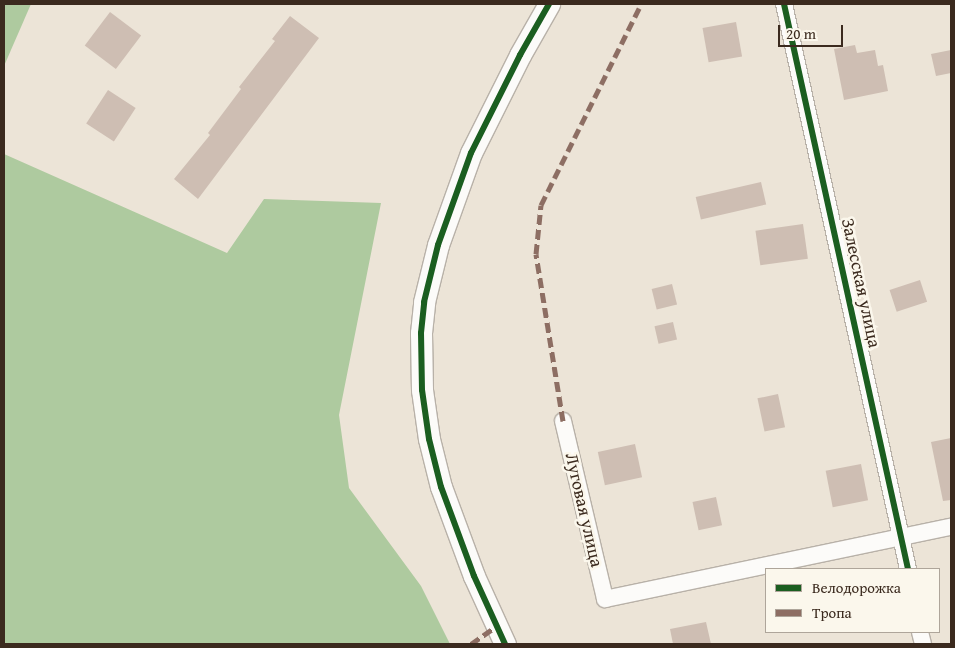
<!DOCTYPE html>
<meta charset="utf-8">
<style>
body{margin:0}
#map{position:relative;width:955px;height:648px;overflow:hidden;background:#ece4d7;font-family:"Gentium Book Plus",serif}
div>[style]{position:absolute}
.forest>*{inset:0;background:#aeca9f}
.building>*{inset:0;background:#cebeb3;transform-origin:0 0}
.roads{filter:drop-shadow(1px 0 #b8b1a8) drop-shadow(-1px 0 #b8b1a8) drop-shadow(0 1px #b8b1a8) drop-shadow(0 -1px #b8b1a8)}
.minor>*{height:16px;margin:-8px;padding:0 8px;transform-origin:8px;border-radius:8px;background:#fcfbf9}
.tertiary>*{height:21px;margin:-10.5px;padding:0 10.5px;transform-origin:10.5px;border-radius:10.5px;background:#fcfbf9}
.quiet>*{height:5px;margin-top:-2.5px;transform-origin:0;background:repeating-linear-gradient(90deg,#8d6e63 0 10px,transparent 0 15px)}
.cycleway>*{height:6px;margin:-3px;padding:0 3px;transform-origin:3px;border-radius:3px;background:#1b5e20}
span{translate:-50% -50%;white-space:nowrap;text-align:center;line-height:1.15;-webkit-text-stroke:5px #fbf7ec;paint-order:stroke}
.street-label{font-size:18px;color:#3b2a1e}
.frame{position:absolute;inset:0;border:5px solid #3b2a1e;pointer-events:none}
.legend{position:absolute;left:765px;top:568px;width:175px;height:65px;box-sizing:border-box;background:#fbf7ec;border:1px solid #aea59a;margin:0;padding:6px 9px;list-style:none;font-size:15px;color:#3b2a1e}
.legend li{display:flex;align-items:center;gap:10px;height:25px}
.legend b{width:25px;border:1px solid #aea59a}
.scale{position:absolute;left:778px;top:25px;width:65px;height:22px;box-sizing:border-box;border:2px solid #3b2a1e;border-top:0;padding-left:6px;font-size:15px;line-height:18px;white-space:nowrap;color:#3b2a1e;-webkit-text-stroke:4px #fbf7ec;paint-order:stroke}
</style>
<div id="map">
<div class="forest">
<div style="clip-path:polygon(4px 4px,31px 4px,4px 66px)"></div>
<div style="clip-path:polygon(4px 154px,227px 253px,264px 199px,381px 203px,339px 415px,349px 488px,421px 586px,450px 644px,4px 644px)"></div>
</div>
<div class="building">
<div style="left:110px;top:12px;width:39px;height:42px;rotate:37deg"></div>
<div style="clip-path:polygon(290px 16px,319px 38px,198px 199px,174px 179px,210px 135px,208px 133px,241px 89px,239px 87px,275px 41px,272px 39px)"></div>
<div style="left:736px;top:22px;width:35px;height:34px;rotate:80deg"></div>
<div style="clip-path:polygon(855px 45px,857px 53px,875px 50px,878px 66px,883px 65px,888px 91px,844px 100px,834px 49px)"></div>
<div style="clip-path:polygon(951px 50px,951px 73px,936px 76px,931px 54px)"></div>
<div style="left:108px;top:90px;width:33px;height:40px;rotate:33deg"></div>
<div style="left:761px;top:182px;width:23px;height:67px;rotate:77deg"></div>
<div style="left:803px;top:224px;width:35px;height:48px;rotate:82deg"></div>
<div style="left:920px;top:280px;width:23px;height:32px;rotate:72deg"></div>
<div style="left:672px;top:284px;width:21px;height:21px;rotate:76deg"></div>
<div style="left:673px;top:322px;width:18px;height:19px;rotate:77deg"></div>
<div style="left:778px;top:394px;width:34px;height:21px;rotate:78deg"></div>
<div style="clip-path:polygon(951px 438px,951px 500px,943px 501px,931px 442px)"></div>
<div style="left:635px;top:444px;width:34px;height:38px;rotate:78deg"></div>
<div style="left:861px;top:464px;width:37px;height:36px;rotate:79deg"></div>
<div style="left:716px;top:497px;width:29px;height:24px;rotate:78deg"></div>
<div style="clip-path:polygon(706px 622px,711px 644px,673px 644px,670px 629px)"></div>
</div>
<div class="roads">
<div class="minor">
<div style="left:784px;top:4px;width:578px;rotate:77.62deg"></div>
<div style="left:563px;top:421px;width:183px;rotate:76.7deg"></div>
<div style="left:605px;top:599px;width:353px;rotate:-11.8deg"></div>
<div style="left:920px;top:632px;width:12px;rotate:76deg"></div>
</div>
<div class="tertiary">
<div style="left:505px;top:644px;width:75px;rotate:-114.5deg"></div>
<div style="left:474px;top:576px;width:95px;rotate:-110.3deg"></div>
<div style="left:441px;top:487px;width:49px;rotate:-104deg"></div>
<div style="left:429px;top:439px;width:49px;rotate:-98.1deg"></div>
<div style="left:422px;top:390px;width:57px;rotate:-91deg"></div>
<div style="left:421px;top:333px;width:31px;rotate:-84deg"></div>
<div style="left:424px;top:302px;width:59px;rotate:-76.2deg"></div>
<div style="left:438px;top:245px;width:98px;rotate:-70.3deg"></div>
<div style="left:471px;top:153px;width:110px;rotate:-63.4deg"></div>
<div style="left:520px;top:55px;width:59px;rotate:-60.4deg"></div>
</div>
</div>
<div class="quiet">
<div style="left:563px;top:421px;width:169px;rotate:-99.2deg"></div>
<div style="left:536px;top:254px;width:49px;rotate:-84.2deg"></div>
<div style="left:541px;top:205px;width:225px;rotate:-63.5deg"></div>
<div style="left:471px;top:644px;width:32px;rotate:-35deg"></div>
</div>
<div class="cycleway">
<div style="left:784px;top:4px;width:578px;rotate:77.62deg"></div>
<div style="left:505px;top:644px;width:75px;rotate:-114.5deg"></div>
<div style="left:474px;top:576px;width:95px;rotate:-110.3deg"></div>
<div style="left:441px;top:487px;width:49px;rotate:-104deg"></div>
<div style="left:429px;top:439px;width:49px;rotate:-98.1deg"></div>
<div style="left:422px;top:390px;width:57px;rotate:-91deg"></div>
<div style="left:421px;top:333px;width:31px;rotate:-84deg"></div>
<div style="left:424px;top:302px;width:59px;rotate:-76.2deg"></div>
<div style="left:438px;top:245px;width:98px;rotate:-70.3deg"></div>
<div style="left:471px;top:153px;width:110px;rotate:-63.4deg"></div>
<div style="left:520px;top:55px;width:59px;rotate:-60.4deg"></div>
</div>
<div class="street-label">
<span style="left:861px;top:283px;rotate:78deg">Залесская улица</span>
<span style="left:584px;top:510px;rotate:77deg">Луговая улица</span>
</div>
<div class="frame"></div>
<ul class="legend">
<li><b style="height:6px;background:#1b5e20"></b>Велодорожка</li>
<li><b style="height:6px;background:#8d6e63"></b>Тропа</li>
</ul>
<div class="scale">20 m</div>
</div>
